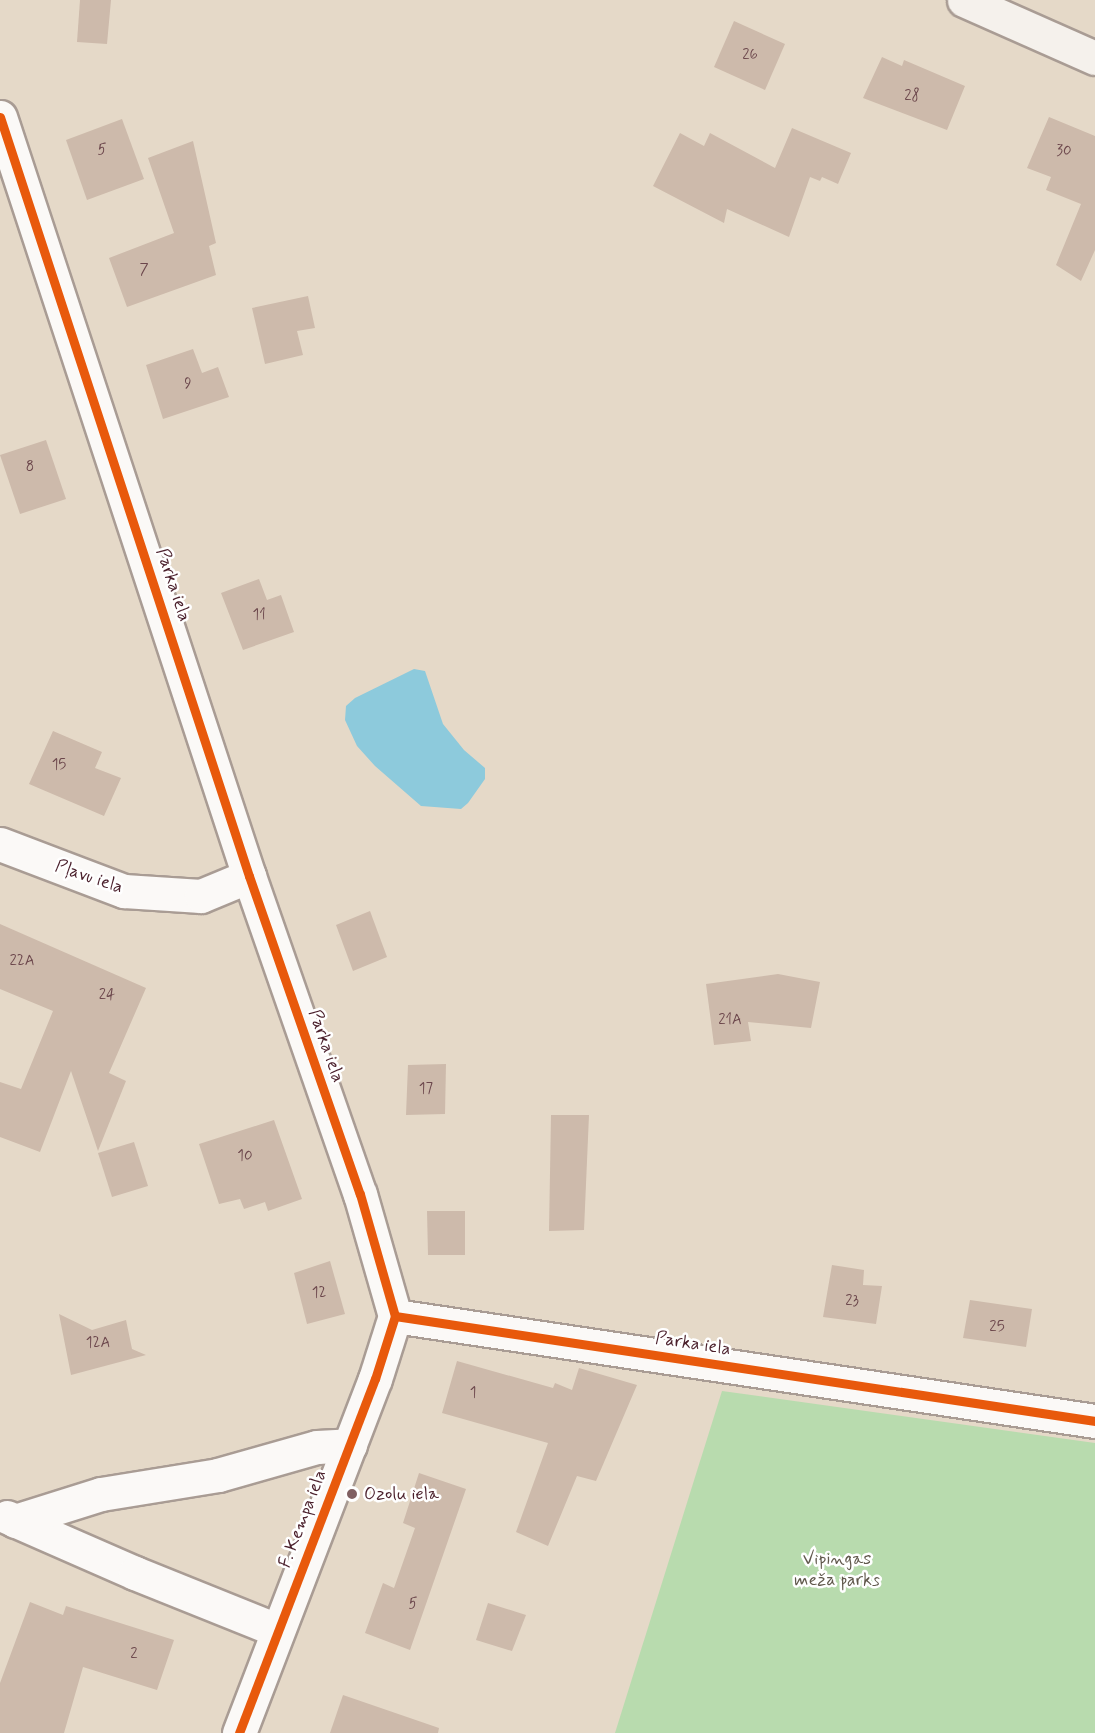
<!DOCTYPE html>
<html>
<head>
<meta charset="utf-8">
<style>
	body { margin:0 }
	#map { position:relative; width:1095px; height:1733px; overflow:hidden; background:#e5d9c8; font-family:Mynerve,sans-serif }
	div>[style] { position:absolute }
	.green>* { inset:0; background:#b8dbae }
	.water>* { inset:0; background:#8dcadc }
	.building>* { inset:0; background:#cdbaab }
	.roads { filter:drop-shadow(2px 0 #a99c94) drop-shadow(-2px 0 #a99c94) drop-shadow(0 2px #a99c94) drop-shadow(0 -2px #a99c94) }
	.street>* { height:33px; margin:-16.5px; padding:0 16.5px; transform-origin:16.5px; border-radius:16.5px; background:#fbf9f7 }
	.secondary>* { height:33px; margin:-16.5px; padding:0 16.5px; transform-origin:16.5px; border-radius:16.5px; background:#f5f1ec }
	.cycleway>* { height:9px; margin:-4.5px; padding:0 4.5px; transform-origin:4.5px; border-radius:4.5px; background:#e8590c }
	.dots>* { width:16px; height:16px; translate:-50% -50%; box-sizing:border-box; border:3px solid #fff; border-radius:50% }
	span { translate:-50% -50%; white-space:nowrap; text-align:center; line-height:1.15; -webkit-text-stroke:5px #fff; paint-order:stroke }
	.number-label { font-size:15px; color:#6b464b }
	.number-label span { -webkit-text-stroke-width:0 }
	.street-label { font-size:18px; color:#4a1f2b }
	.poi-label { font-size:18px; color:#4a1f2b }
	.left { translate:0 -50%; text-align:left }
	.park-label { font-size:18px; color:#60584c }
</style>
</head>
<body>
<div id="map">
	<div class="green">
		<i style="clip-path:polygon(722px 1391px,1095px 1443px,1095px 1733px,615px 1733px)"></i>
	</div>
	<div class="water">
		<i style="clip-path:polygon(414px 669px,425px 671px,443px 724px,464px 750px,485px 768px,485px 779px,468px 803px,461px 809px,421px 806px,375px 766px,357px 746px,345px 720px,346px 706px,355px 698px)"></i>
	</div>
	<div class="building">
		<i style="clip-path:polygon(80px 0,111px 0,107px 44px,77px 42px)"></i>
		<i style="clip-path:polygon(734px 21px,785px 44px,765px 90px,714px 67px)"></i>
		<i style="clip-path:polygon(882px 57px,902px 66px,904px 60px,965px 86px,947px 130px,863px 98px)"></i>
		<i style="clip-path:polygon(1049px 117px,1095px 136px,1095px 250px,1081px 281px,1056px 265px,1081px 204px,1046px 190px,1051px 177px,1027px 168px)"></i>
		<i style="clip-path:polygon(122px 119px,144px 179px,87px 200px,66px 140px)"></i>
		<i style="clip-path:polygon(792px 128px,851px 153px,838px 184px,822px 177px,820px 181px,810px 177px,789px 237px,727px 209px,724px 223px,653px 186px,680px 133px,704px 146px,710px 133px,775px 168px)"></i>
		<i style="clip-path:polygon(193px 141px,216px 243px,209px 246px,216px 275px,127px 307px,109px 258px,174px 233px,148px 158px)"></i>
		<i style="clip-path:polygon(308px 296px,315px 328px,297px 331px,303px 355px,265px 364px,252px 308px)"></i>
		<i style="clip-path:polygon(193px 349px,202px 373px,218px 367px,229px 397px,163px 419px,146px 365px)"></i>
		<i style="clip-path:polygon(46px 440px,66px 499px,20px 514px,0 455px)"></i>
		<i style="clip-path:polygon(259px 579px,267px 600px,281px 595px,294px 632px,243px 650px,221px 593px)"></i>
		<i style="clip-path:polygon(53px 731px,102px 752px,95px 768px,121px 778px,104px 816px,29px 784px)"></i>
		<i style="clip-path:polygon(370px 911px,387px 957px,353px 971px,336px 925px)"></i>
		<i style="clip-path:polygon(0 924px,146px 988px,109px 1073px,126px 1081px,98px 1151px,71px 1071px,40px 1152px,0 1137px,0 1082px,21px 1089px,53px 1011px,0 989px)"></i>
		<i style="clip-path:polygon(778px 974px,820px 982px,811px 1028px,748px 1022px,751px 1041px,714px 1045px,706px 984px)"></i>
		<i style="clip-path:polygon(446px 1064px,445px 1114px,406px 1115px,408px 1065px)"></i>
		<i style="clip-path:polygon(551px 1115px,589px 1115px,584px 1230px,549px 1231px)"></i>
		<i style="clip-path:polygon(274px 1120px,302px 1199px,268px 1211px,265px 1202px,244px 1209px,240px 1199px,219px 1204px,199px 1144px)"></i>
		<i style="clip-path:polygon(134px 1142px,148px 1186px,112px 1197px,98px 1153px)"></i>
		<i style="clip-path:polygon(427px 1211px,465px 1211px,465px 1255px,428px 1255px)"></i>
		<i style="clip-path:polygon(330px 1261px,345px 1314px,307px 1324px,294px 1273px)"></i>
		<i style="clip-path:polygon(832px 1265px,864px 1270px,863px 1285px,882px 1286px,876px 1324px,823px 1317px)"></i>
		<i style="clip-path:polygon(970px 1300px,1032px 1309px,1026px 1347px,963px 1338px)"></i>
		<i style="clip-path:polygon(59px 1314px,92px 1330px,126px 1320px,132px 1349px,146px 1355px,71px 1375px)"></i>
		<i style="clip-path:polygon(457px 1361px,553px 1388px,555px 1383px,572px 1390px,579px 1368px,637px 1385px,596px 1481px,577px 1476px,548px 1546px,516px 1532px,548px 1443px,442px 1413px)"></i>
		<i style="clip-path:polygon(419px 1473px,466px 1489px,410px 1650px,365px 1633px,383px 1583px,394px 1588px,415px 1528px,403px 1523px)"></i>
		<i style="clip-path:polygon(30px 1602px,63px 1615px,66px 1606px,174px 1640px,157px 1690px,83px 1667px,64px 1733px,0 1733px,0 1683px)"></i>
		<i style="clip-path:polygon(488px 1603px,526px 1615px,512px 1651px,476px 1640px)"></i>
		<i style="clip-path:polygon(343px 1695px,439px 1728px,438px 1733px,330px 1733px)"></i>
	</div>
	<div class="roads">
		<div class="street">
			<i style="left:0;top:117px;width:799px;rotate:71.84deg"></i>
			<i style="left:249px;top:876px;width:337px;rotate:70.8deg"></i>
			<i style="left:360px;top:1194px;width:127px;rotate:74deg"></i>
			<i style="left:0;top:844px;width:133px;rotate:20.8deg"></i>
			<i style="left:124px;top:891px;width:77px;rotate:3.7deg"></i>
			<i style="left:201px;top:896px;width:52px;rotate:-22.6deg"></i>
			<i style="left:395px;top:1316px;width:708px;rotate:8.53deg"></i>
			<i style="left:7px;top:1517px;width:140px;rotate:23.6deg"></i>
			<i style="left:135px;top:1573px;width:153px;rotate:21.9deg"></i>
			<i style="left:15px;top:1521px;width:90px;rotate:-17.4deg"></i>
			<i style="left:101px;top:1494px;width:119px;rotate:-9.2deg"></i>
			<i style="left:218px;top:1475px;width:103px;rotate:-15.8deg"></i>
			<i style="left:317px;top:1447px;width:33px;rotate:-3deg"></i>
			<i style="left:239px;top:1733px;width:379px;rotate:-69deg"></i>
			<i style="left:375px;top:1379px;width:66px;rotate:-72.4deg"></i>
		</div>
		<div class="secondary">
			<i style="left:964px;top:0;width:143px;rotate:23.9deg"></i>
		</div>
	</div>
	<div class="cycleway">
		<i style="left:0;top:117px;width:799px;rotate:71.84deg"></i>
		<i style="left:249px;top:876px;width:337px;rotate:70.8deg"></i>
		<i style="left:360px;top:1194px;width:127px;rotate:74deg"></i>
		<i style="left:395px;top:1316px;width:708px;rotate:8.53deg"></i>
		<i style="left:239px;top:1733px;width:379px;rotate:-69deg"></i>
		<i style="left:375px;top:1379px;width:66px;rotate:-72.4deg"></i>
	</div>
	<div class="dots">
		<i style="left:352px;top:1494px;background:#806062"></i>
	</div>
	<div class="number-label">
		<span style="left:750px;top:56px">26</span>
		<span style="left:912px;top:97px">28</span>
		<span style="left:102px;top:151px">5</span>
		<span style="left:1064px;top:152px">30</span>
		<span style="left:144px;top:271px">7</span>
		<span style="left:188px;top:385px">9</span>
		<span style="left:30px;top:468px">8</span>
		<span style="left:259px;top:616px">11</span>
		<span style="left:59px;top:766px">15</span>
		<span style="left:22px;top:962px">22A</span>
		<span style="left:107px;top:996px">24</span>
		<span style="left:730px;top:1021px">21A</span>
		<span style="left:426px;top:1090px">17</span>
		<span style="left:245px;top:1157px">10</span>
		<span style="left:319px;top:1294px">12</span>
		<span style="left:852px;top:1302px">23</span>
		<span style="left:997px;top:1328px">25</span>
		<span style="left:98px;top:1344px">12A</span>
		<span style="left:473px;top:1394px">1</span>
		<span style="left:413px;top:1605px">5</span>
		<span style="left:134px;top:1655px">2</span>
	</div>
	<div class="street-label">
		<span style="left:173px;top:585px;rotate:72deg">Parka iela</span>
		<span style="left:89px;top:877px;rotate:19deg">Pļavu iela</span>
		<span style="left:326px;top:1046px;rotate:71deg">Parka iela</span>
		<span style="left:693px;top:1344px;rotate:9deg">Parka iela</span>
		<span style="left:303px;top:1519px;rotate:-69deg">F. Kempa iela</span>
	</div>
	<div class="poi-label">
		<span class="left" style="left:364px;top:1494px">Ozolu iela</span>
	</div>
	<div class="park-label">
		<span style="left:837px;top:1570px">Vipingas<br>meža parks</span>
	</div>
</div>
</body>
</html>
